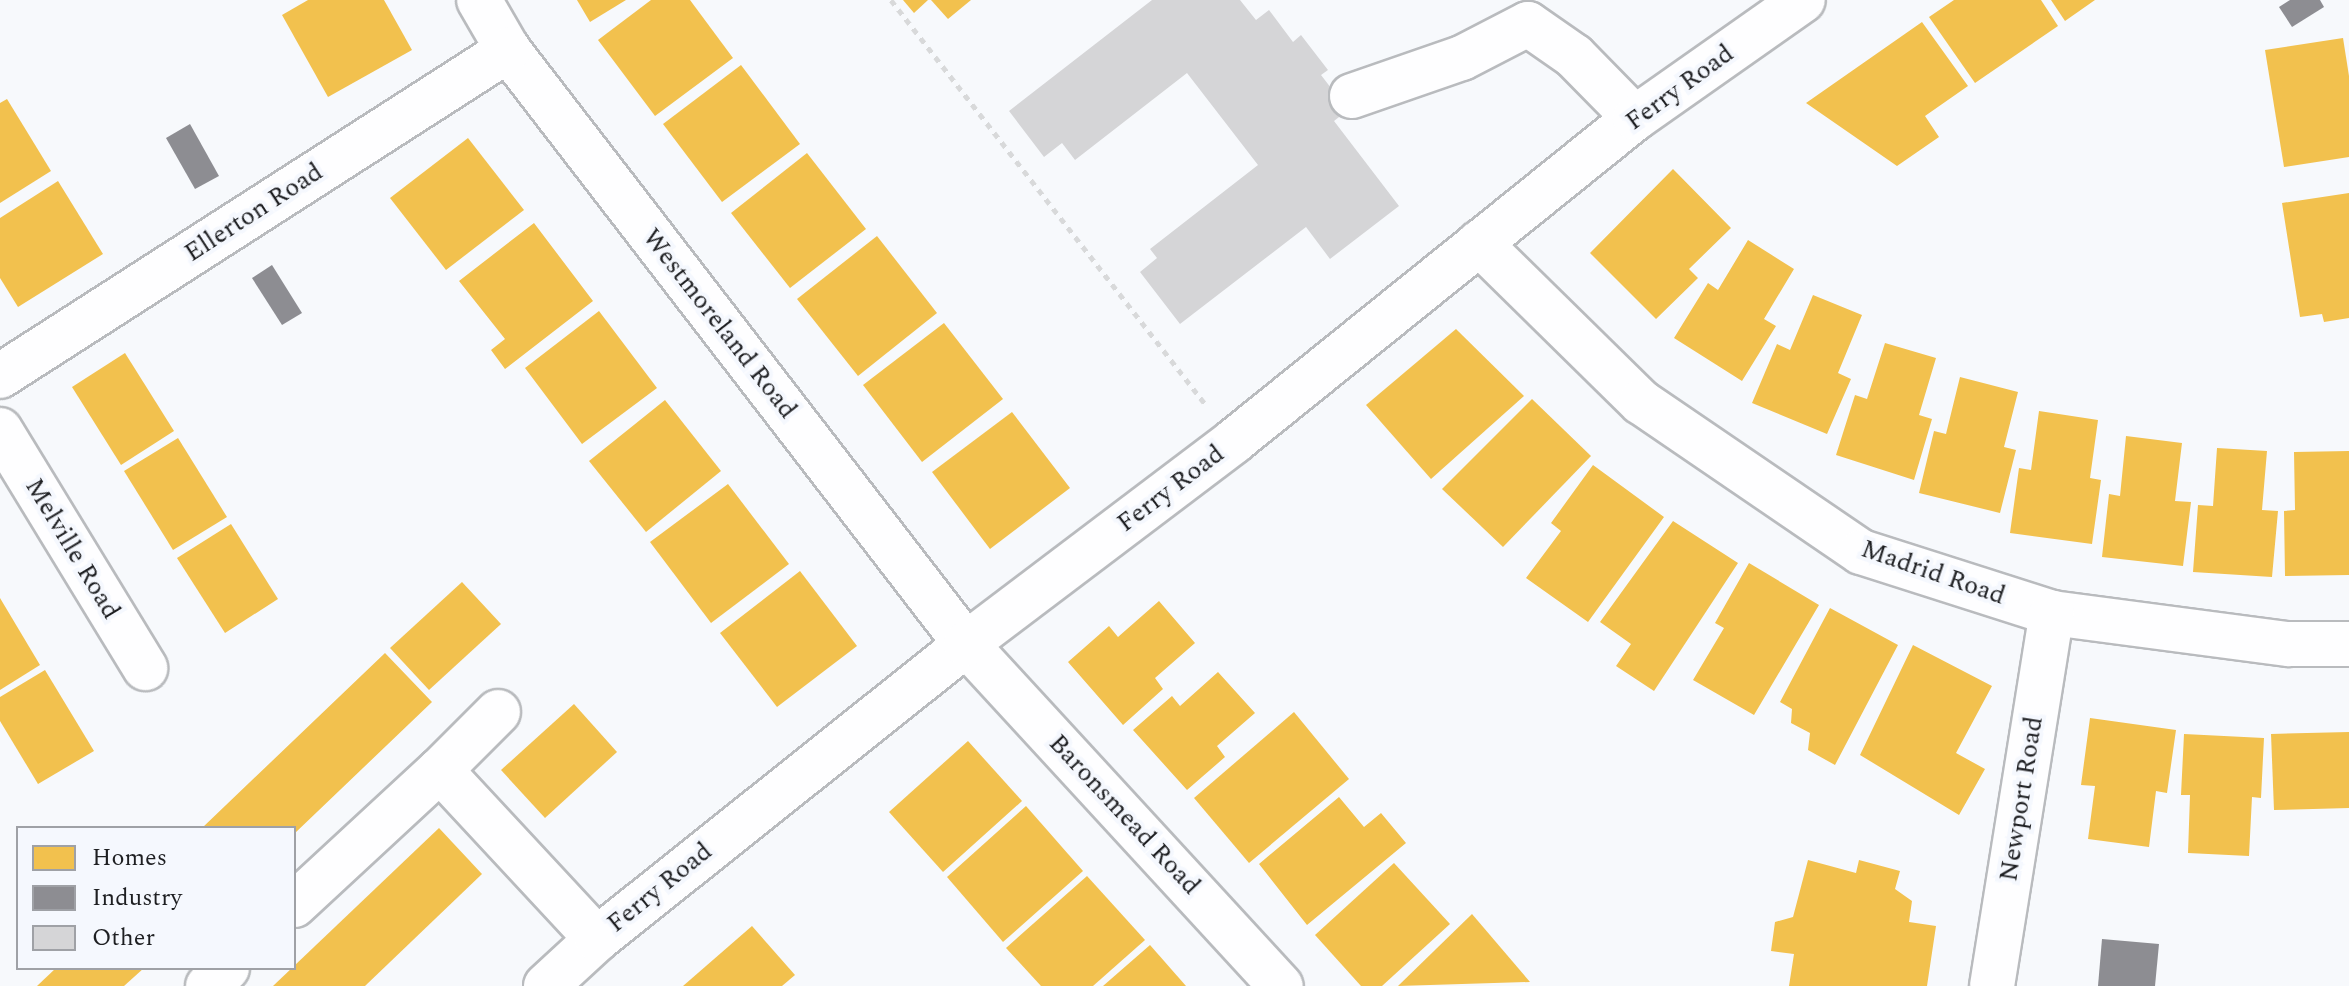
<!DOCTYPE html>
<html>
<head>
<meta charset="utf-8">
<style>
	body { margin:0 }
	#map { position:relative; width:2349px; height:986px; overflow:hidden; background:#f7f9fc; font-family:Spectral,serif }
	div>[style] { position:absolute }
	.homes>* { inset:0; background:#f2c14e }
	.industry>* { inset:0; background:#8d8d92 }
	.building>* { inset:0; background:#d5d5d7 }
	.path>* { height:5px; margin-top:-2.5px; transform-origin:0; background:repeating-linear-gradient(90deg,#d8d9da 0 6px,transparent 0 12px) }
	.roads { filter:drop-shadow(2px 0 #b9bbbe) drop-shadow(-2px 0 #b9bbbe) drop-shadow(0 2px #b9bbbe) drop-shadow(0 -2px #b9bbbe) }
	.minor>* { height:44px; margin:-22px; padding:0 22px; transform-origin:22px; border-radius:22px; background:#fefeff }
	span { translate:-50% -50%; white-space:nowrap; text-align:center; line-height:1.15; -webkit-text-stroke:8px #f5f8fe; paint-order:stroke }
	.street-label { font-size:26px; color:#1e1f22 }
	.legend { position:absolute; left:16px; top:826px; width:280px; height:144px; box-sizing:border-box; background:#f5f8fe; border:2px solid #9fa1a6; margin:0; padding:10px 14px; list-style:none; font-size:24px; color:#1e1f22 }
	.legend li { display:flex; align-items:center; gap:16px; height:40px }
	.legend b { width:40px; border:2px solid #9fa1a6 }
</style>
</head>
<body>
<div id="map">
	<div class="homes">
		<i style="clip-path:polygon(308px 0,384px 0,412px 50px,328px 97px,282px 15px)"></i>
		<i style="clip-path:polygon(577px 0,626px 0,590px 22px)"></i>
		<i style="clip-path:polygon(651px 0,690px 0,733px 58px,655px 116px,598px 40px)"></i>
		<i style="clip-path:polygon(903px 0,928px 0,914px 13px)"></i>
		<i style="clip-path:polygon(931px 0,971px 0,948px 19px)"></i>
		<i style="clip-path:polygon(1954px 0,2041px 0,2058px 26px,1975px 83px,1929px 17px)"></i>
		<i style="clip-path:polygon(2051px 0,2095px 0,2065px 21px)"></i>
		<i style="clip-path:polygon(1922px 22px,1968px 86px,1925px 116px,1939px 137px,1897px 166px,1806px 103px)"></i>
		<i style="clip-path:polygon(2343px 38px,2349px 76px,2349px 157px,2284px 167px,2265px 50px)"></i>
		<i style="clip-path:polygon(741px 65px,800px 144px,722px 202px,663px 124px)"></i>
		<i style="clip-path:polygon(7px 99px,51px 171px,0 203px,0 103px)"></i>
		<i style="clip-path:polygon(468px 138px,524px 210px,446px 270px,390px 198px)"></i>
		<i style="clip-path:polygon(807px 153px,866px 229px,790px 288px,731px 213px)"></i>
		<i style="clip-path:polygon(1673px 169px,1731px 228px,1689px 269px,1698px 278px,1656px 319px,1590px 253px)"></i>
		<i style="clip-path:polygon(58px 181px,103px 254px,18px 307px,0 278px,0 218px)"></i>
		<i style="clip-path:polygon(2349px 193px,2349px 318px,2324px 322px,2322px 314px,2300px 317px,2282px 203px)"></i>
		<i style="clip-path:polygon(534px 223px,593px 301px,505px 369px,491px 350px,505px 339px,459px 281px)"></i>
		<i style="clip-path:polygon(877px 236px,937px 313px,858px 376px,797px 299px)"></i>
		<i style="clip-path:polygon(1748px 240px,1794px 269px,1764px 319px,1776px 326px,1742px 381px,1674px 338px,1708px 283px,1718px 290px)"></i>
		<i style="clip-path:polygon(1813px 295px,1862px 315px,1838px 373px,1851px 379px,1827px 434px,1752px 403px,1777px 344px,1790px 350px)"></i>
		<i style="clip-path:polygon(599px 311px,657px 388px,582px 444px,525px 368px)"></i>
		<i style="clip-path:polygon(944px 323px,1003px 399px,922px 462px,863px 385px)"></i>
		<i style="clip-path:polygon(1456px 329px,1524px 396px,1431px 479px,1366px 405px)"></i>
		<i style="clip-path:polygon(1885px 343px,1936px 358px,1919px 415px,1932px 419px,1914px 480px,1836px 455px,1855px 395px,1867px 399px)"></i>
		<i style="clip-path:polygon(125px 353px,174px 431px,121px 465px,72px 387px)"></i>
		<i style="clip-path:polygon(1960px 377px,2018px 392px,2004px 447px,2016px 450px,2000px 513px,1919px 493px,1934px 431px,1946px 434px)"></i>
		<i style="clip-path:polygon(1532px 399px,1591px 456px,1503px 547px,1442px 489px)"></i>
		<i style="clip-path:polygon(665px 400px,721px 471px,646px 532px,589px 461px)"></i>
		<i style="clip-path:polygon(2039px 411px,2098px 420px,2090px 478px,2101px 480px,2092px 544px,2010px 533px,2019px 468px,2031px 470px)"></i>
		<i style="clip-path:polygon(1012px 412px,1070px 488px,990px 549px,932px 472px)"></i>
		<i style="clip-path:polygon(2126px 436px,2182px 443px,2175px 501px,2191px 502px,2183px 566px,2102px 557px,2109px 494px,2120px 496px)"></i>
		<i style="clip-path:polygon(178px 438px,227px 517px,173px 550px,124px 471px)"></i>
		<i style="clip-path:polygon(2217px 448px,2267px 451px,2262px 510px,2278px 511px,2272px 577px,2193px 572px,2198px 505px,2213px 506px)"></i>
		<i style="clip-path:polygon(2349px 451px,2349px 575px,2285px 576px,2284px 511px,2295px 510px,2294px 452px)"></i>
		<i style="clip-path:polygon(1593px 465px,1664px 517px,1588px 622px,1526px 578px,1561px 531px,1551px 523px)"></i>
		<i style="clip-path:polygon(728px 484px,789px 564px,711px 623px,650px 542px)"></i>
		<i style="clip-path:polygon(1673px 521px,1738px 563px,1654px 691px,1616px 666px,1631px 644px,1600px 622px)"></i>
		<i style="clip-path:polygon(231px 524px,278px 599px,225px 633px,177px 558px)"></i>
		<i style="clip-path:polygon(1749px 563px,1819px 605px,1754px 715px,1693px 680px,1724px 628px,1715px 623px)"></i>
		<i style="clip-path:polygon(800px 571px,857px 646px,777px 707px,720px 633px)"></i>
		<i style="clip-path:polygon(462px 582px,501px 624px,429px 690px,390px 648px)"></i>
		<i style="clip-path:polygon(0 598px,40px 665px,0 690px)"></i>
		<i style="clip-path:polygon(1159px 601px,1195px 643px,1155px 678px,1163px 689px,1123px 725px,1068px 662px,1109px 626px,1118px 637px)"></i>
		<i style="clip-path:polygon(1830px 608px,1898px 645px,1835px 765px,1808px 750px,1810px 733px,1791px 723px,1792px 709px,1780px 702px)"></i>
		<i style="clip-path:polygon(1913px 645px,1992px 686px,1956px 753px,1985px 769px,1959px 815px,1860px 755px)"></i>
		<i style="clip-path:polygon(385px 653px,432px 702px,294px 834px,294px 828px,202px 828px)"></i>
		<i style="clip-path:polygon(45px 670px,94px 751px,38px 784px,0 721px,0 697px)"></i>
		<i style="clip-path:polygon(1218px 672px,1255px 713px,1217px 746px,1225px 757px,1187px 790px,1133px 730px,1172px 696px,1180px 706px)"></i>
		<i style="clip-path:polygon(574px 704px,617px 752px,545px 818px,501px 770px)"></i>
		<i style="clip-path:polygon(1294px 712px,1349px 779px,1249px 863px,1194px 798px)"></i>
		<i style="clip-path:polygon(2090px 718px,2176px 730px,2167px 793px,2156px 791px,2149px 847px,2088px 839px,2095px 786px,2081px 785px)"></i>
		<i style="clip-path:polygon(2349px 732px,2349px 808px,2274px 810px,2271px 734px)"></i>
		<i style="clip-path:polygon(2184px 734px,2264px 738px,2261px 798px,2252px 797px,2249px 856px,2188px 853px,2190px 795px,2181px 795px)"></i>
		<i style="clip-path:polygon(968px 741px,1022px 801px,943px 872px,889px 812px)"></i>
		<i style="clip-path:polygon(1339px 797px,1364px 827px,1381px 813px,1406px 843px,1307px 925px,1259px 864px)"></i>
		<i style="clip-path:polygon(1026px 806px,1083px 871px,1003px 942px,947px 877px)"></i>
		<i style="clip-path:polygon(439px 828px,482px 874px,365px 986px,273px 986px)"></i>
		<i style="clip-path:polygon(1808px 860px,1856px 873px,1859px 860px,1900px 871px,1895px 889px,1912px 901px,1909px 922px,1936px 926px,1927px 986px,1789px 986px,1794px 954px,1771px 951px,1775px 922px,1793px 917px)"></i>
		<i style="clip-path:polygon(1394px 863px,1450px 924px,1382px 986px,1361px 986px,1315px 935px)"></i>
		<i style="clip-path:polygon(1087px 876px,1145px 940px,1093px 986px,1041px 986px,1006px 948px)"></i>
		<i style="clip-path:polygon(1472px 914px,1530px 982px,1398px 986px)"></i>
		<i style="clip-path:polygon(752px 926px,795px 975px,782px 986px,683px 986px)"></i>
		<i style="clip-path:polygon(1150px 945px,1186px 986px,1103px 986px)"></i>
		<i style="clip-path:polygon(56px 968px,144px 968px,124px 986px,37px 986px)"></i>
	</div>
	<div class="industry">
		<i style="clip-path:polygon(2290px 0,2320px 0,2324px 7px,2292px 27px,2279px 7px)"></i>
		<i style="clip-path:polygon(190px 124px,219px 176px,195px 189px,166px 138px)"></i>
		<i style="clip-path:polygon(272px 265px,302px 313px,282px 325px,252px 278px)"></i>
		<i style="clip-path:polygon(2102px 939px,2159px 944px,2155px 986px,2098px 986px)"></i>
	</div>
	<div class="building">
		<i style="clip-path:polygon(1152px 0,1240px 0,1256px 20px,1269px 10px,1293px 42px,1301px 35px,1328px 70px,1321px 75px,1348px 110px,1334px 121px,1399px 206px,1330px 259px,1306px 227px,1180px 324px,1140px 272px,1157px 258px,1150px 249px,1258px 165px,1187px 73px,1075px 160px,1062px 143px,1044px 157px,1009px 111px)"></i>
	</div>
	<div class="path">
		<i style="left:891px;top:0;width:513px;rotate:52.13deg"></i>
	</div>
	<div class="roads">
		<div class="minor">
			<i style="left:479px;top:0;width:58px;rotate:59.9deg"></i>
			<i style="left:508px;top:50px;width:750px;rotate:52.37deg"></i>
			<i style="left:966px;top:644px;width:465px;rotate:47.4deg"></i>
			<i style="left:1352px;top:96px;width:116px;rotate:-19.1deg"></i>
			<i style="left:1462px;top:58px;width:74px;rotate:-27.3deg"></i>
			<i style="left:1528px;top:24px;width:56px;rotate:34.8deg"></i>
			<i style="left:1574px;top:56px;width:87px;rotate:45.5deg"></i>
			<i style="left:1479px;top:243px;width:227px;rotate:44.5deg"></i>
			<i style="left:1641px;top:402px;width:266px;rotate:34.3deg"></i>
			<i style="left:1861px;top:552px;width:201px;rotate:17.7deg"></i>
			<i style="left:2052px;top:613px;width:239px;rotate:7.5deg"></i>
			<i style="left:2289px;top:644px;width:60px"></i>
			<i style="left:0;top:376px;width:604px;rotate:-32.69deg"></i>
			<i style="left:0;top:430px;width:279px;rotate:58.6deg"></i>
			<i style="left:440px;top:770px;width:82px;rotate:-45deg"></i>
			<i style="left:294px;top:905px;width:199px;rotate:-42.8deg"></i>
			<i style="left:440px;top:770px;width:231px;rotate:47.1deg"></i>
			<i style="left:208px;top:986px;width:26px;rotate:-43deg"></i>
			<i style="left:546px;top:986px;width:69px;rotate:-42.7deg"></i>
			<i style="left:597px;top:939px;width:472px;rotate:-38.6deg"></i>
			<i style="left:966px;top:644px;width:336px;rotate:-37.1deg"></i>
			<i style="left:1234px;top:441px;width:515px;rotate:-38.85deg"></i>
			<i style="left:1635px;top:118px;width:205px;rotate:-35.1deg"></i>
			<i style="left:1992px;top:986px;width:378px;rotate:-80.9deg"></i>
		</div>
	</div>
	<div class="street-label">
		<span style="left:1680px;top:88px;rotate:-36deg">Ferry Road</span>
		<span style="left:254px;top:213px;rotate:-33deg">Ellerton Road</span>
		<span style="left:719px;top:324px;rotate:52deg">Westmoreland Road</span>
		<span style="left:1171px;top:489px;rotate:-37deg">Ferry Road</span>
		<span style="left:72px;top:549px;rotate:59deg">Melville Road</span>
		<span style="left:1933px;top:573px;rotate:19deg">Madrid Road</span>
		<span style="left:2022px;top:799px;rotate:-81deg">Newport Road</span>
		<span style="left:1124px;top:815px;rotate:47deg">Baronsmead Road</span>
		<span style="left:660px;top:888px;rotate:-39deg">Ferry Road</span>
	</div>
	<ul class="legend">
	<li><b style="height:22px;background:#f2c14e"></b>Homes</li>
	<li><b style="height:22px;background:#8d8d92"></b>Industry</li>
	<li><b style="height:22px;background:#d5d5d7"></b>Other</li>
	</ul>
</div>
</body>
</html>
